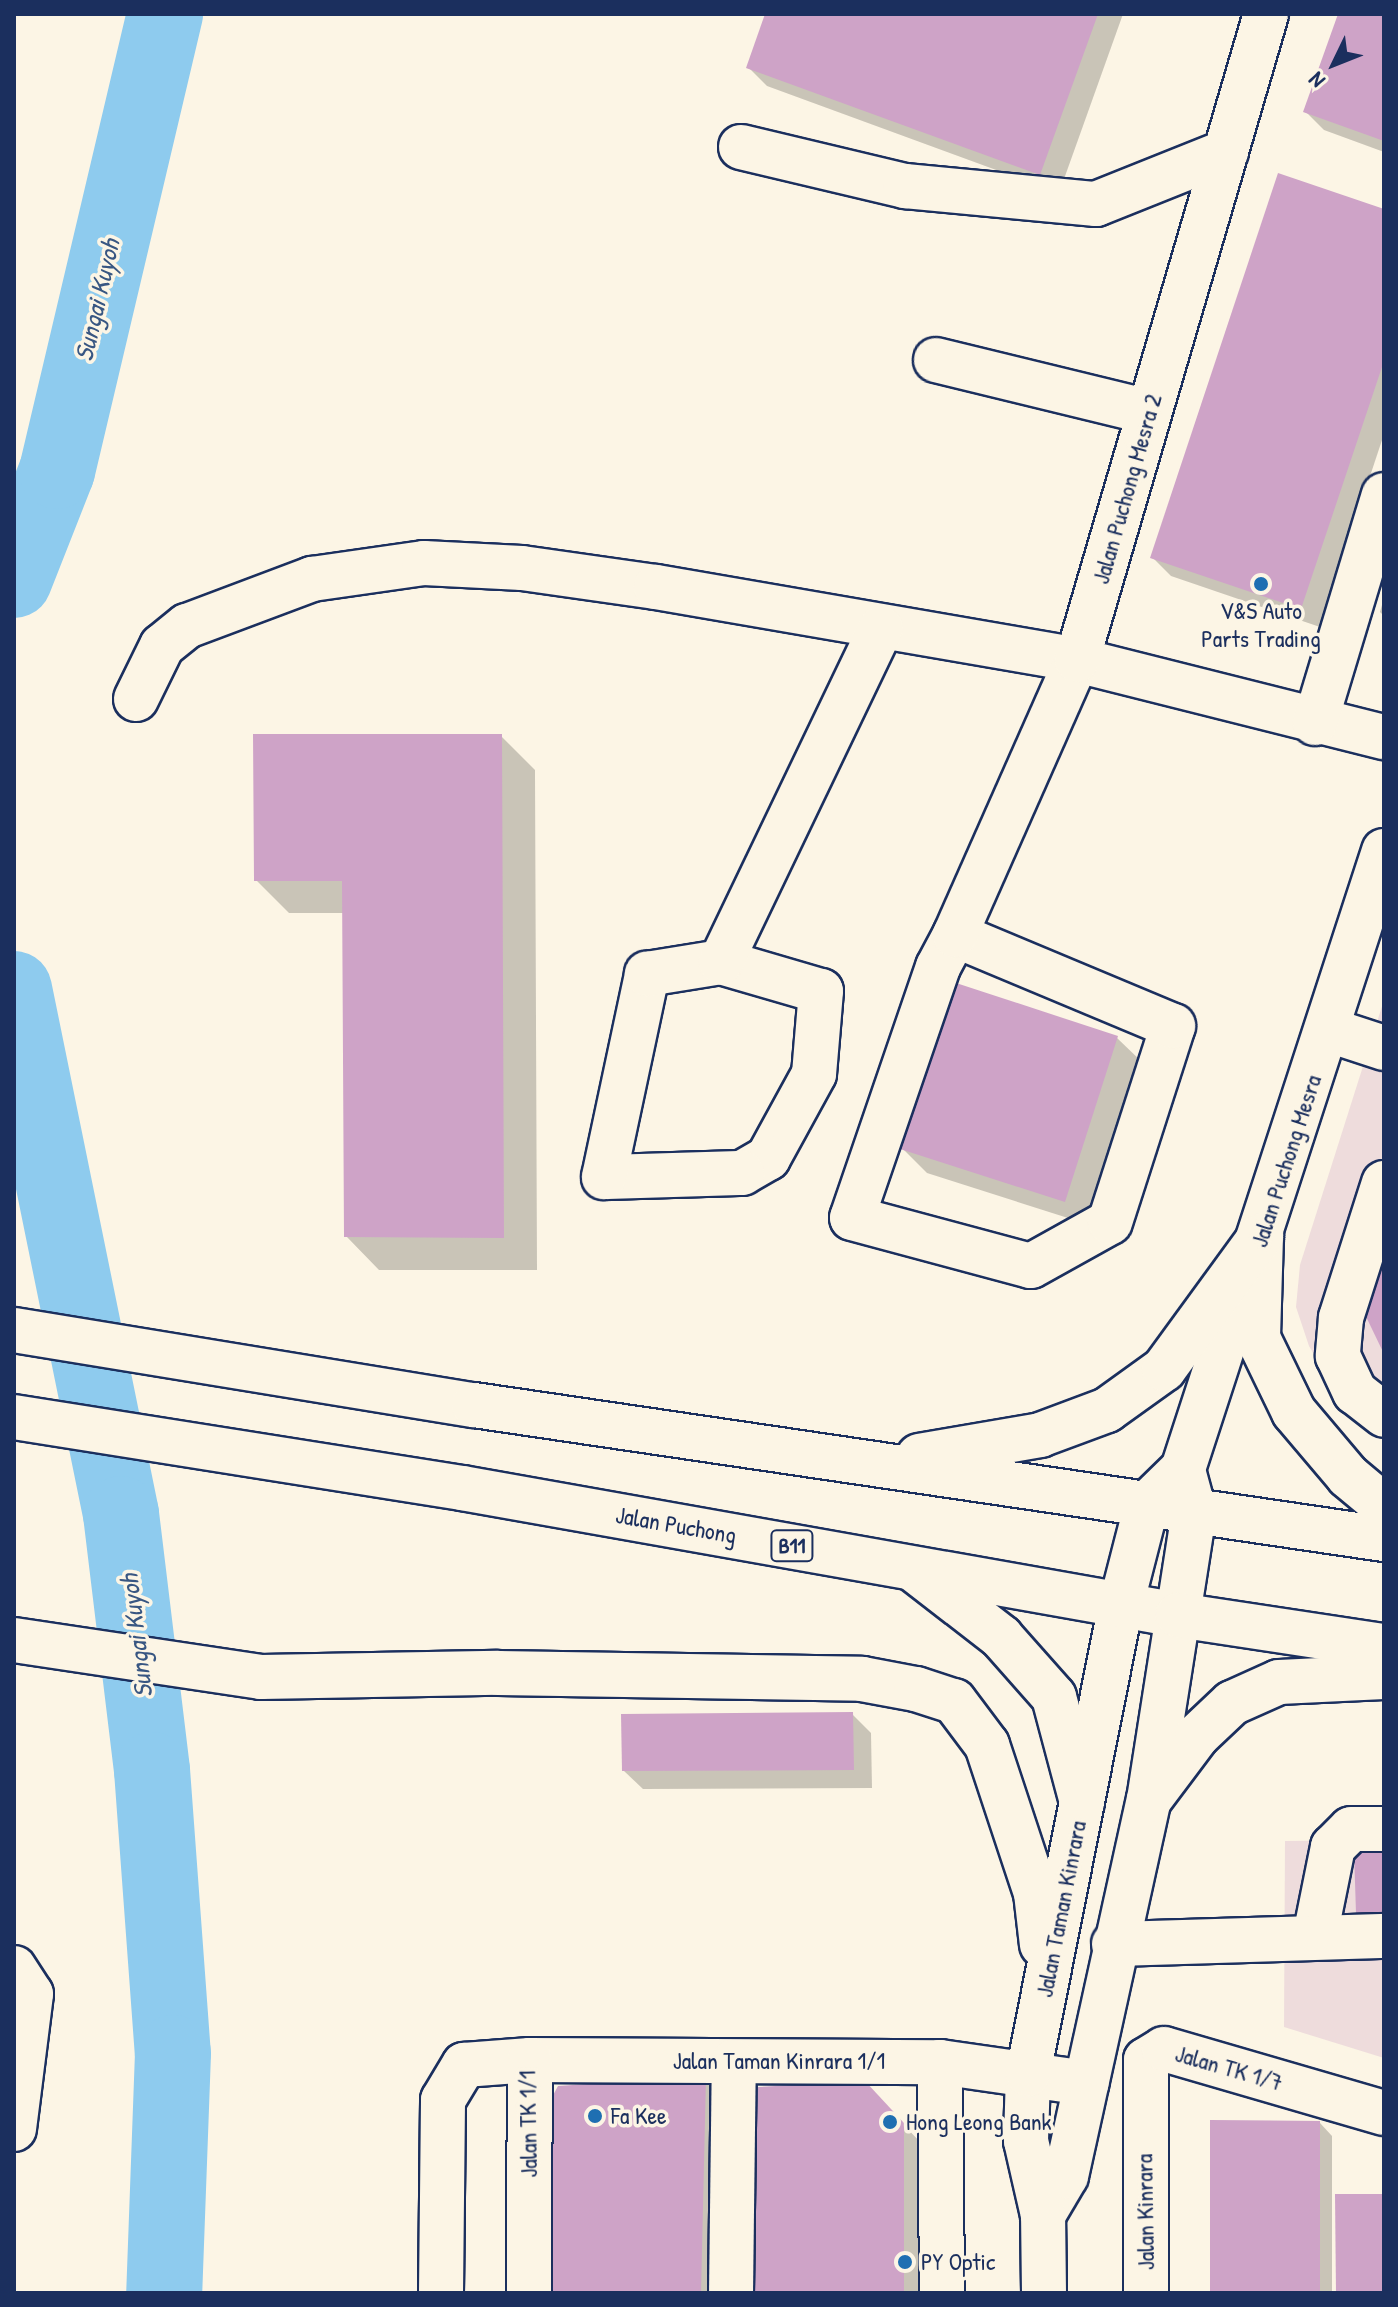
<!DOCTYPE html>
<html>
<head>
<meta charset="utf-8">
<style>
	body { margin:0 }
	#map { position:relative; width:1398px; height:2307px; overflow:hidden; background:#fcf5e5; font-family:"Patrick Hand",sans-serif }
	div>[style] { position:absolute }
	.built>* { inset:0; background:#eedcdc }
	.shadow>* { inset:0; background:#0003 }
	.river>* { height:76px; margin:-38px; padding:0 38px; transform-origin:38px; border-radius:38px; background:#8ecbee }
	.building>* { inset:0; background:#cea3c7 }
	.roads { filter:drop-shadow(2px 0 #1b2f5e) drop-shadow(-2px 0 #1b2f5e) drop-shadow(0 2px #1b2f5e) drop-shadow(0 -2px #1b2f5e) }
	.minor>* { height:44px; margin:-22px; padding:0 22px; transform-origin:22px; border-radius:22px; background:#fcf5e5 }
	.major>* { height:44px; margin:-22px; padding:0 22px; transform-origin:22px; border-radius:22px; background:#fcf5e5 }
	.dots>* { width:22px; height:22px; translate:-50% -50%; box-sizing:border-box; border:4px solid #fcf5e5; border-radius:50% }
	span { translate:-50% -50%; white-space:nowrap; text-align:center; line-height:1.15; -webkit-text-stroke:7px #fcf5e5; paint-order:stroke }
	.shield-label span { padding:2px 6px; background:#fcf5e5; border:2px solid; border-radius:6px; -webkit-text-stroke-width:0 }
	.shield-label { font-size:22px; color:#1b2f5e; font-weight:700 }
	.street-label { font-size:24px; color:#1b2f5e }
	.poi-label { font-size:24px; color:#1b2f5e }
	.left { translate:0 -50%; text-align:left }
	.water-label { font-size:26px; color:#385682; font-style:italic }
	.frame { position:absolute; inset:0; border:16px solid #1b2f5e; pointer-events:none }
	.north { position:absolute; left:1294px; top:24px; width:80px; height:80px; -webkit-text-stroke:6px #fcf5e5; paint-order:stroke; rotate:227deg; font-size:22px; font-weight:700; line-height:32px; text-align:center; color:#1b2f5e }
	.north::after { content:''; display:block; margin:auto; width:28px; height:36px; background:#1b2f5e; clip-path:polygon(50% 0,100% 100%,50% 72%,0 100%) }
</style>
</head>
<body>
<div id="map">
	<div class="built">
		<i style="clip-path:polygon(1384px 1000px,1384px 1433px,1339px 1397px,1309px 1346px,1296px 1307px,1300px 1265px)"></i>
		<i style="clip-path:polygon(1384px 1840px,1384px 2058px,1284px 2027px,1285px 1841px)"></i>
	</div>
	<div class="shadow">
		<i style="clip-path:polygon(767px 14px,1123px 14px,1059px 193px,767px 86px,748px 67px)"></i>
		<i style="clip-path:polygon(1340px 14px,1384px 14px,1384px 152px,1324px 130px,1306px 112px)"></i>
		<i style="clip-path:polygon(1384px 211px,1384px 434px,1320px 627px,1171px 576px,1152px 557px)"></i>
		<i style="clip-path:polygon(1384px 598px,1384px 616px,1380px 612px)"></i>
		<i style="clip-path:polygon(501px 736px,535px 770px,537px 1270px,379px 1270px,346px 1236px,344px 913px,289px 913px,256px 880px)"></i>
		<i style="clip-path:polygon(1117px 1038px,1142px 1062px,1090px 1225px,927px 1173px,903px 1149px)"></i>
		<i style="clip-path:polygon(852px 1714px,871px 1733px,872px 1788px,643px 1789px,624px 1771px)"></i>
		<i style="clip-path:polygon(1384px 1853px,1384px 1918px,1364px 1918px,1358px 1912px)"></i>
		<i style="clip-path:polygon(705px 2078px,724px 2097px,720px 2293px,545px 2293px)"></i>
		<i style="clip-path:polygon(883px 2103px,922px 2144px,922px 2293px,740px 2293px)"></i>
		<i style="clip-path:polygon(1320px 2123px,1332px 2136px,1332px 2293px,1212px 2293px)"></i>
	</div>
	<div class="river">
		<i style="left:14px;top:580px;width:117px;rotate:-68.5deg"></i>
		<i style="left:57px;top:471px;width:470px;rotate:-76.7deg"></i>
		<i style="left:14px;top:989px;width:536px;rotate:78.48deg"></i>
		<i style="left:121px;top:1514px;width:258px;rotate:83.1deg"></i>
		<i style="left:152px;top:1770px;width:284px;rotate:85.8deg"></i>
		<i style="left:173px;top:2053px;width:240px;rotate:92.1deg"></i>
	</div>
	<div class="building">
		<i style="clip-path:polygon(765px 14px,1098px 14px,1040px 175px,746px 68px)"></i>
		<i style="clip-path:polygon(1338px 14px,1384px 14px,1384px 141px,1303px 112px)"></i>
		<i style="clip-path:polygon(1278px 173px,1384px 209px,1384px 361px,1301px 609px,1150px 558px)"></i>
		<i style="clip-path:polygon(253px 734px,502px 734px,504px 1238px,344px 1237px,342px 881px,254px 881px)"></i>
		<i style="clip-path:polygon(953px 982px,1118px 1036px,1065px 1202px,900px 1149px)"></i>
		<i style="clip-path:polygon(1384px 1229px,1384px 1354px,1359px 1302px)"></i>
		<i style="clip-path:polygon(853px 1712px,854px 1770px,622px 1771px,621px 1714px)"></i>
		<i style="clip-path:polygon(1354px 1851px,1384px 1851px,1384px 1913px,1356px 1913px)"></i>
		<i style="clip-path:polygon(706px 2076px,701px 2293px,543px 2293px,544px 2112px,558px 2086px)"></i>
		<i style="clip-path:polygon(865px 2081px,904px 2123px,904px 2293px,738px 2293px,742px 2088px)"></i>
		<i style="clip-path:polygon(1210px 2120px,1320px 2121px,1320px 2293px,1210px 2293px)"></i>
		<i style="clip-path:polygon(1335px 2194px,1384px 2194px,1384px 2293px,1336px 2293px)"></i>
	</div>
	<div class="roads">
		<div class="minor">
			<i style="left:741px;top:147px;width:169px;rotate:13.4deg"></i>
			<i style="left:905px;top:186px;width:192px;rotate:5.4deg"></i>
			<i style="left:1096px;top:204px;width:140px;rotate:-21.8deg"></i>
			<i style="left:936px;top:360px;width:219px;rotate:13.7deg"></i>
			<i style="left:136px;top:699px;width:59px;rotate:-63.9deg"></i>
			<i style="left:162px;top:646px;width:32px;rotate:-39deg"></i>
			<i style="left:187px;top:626px;width:134px;rotate:-20.6deg"></i>
			<i style="left:312px;top:579px;width:113px;rotate:-8.1deg"></i>
			<i style="left:424px;top:563px;width:98px;rotate:2.9deg"></i>
			<i style="left:522px;top:568px;width:135px;rotate:8.1deg"></i>
			<i style="left:656px;top:587px;width:427px;rotate:9.8deg"></i>
			<i style="left:1077px;top:660px;width:317px;rotate:14.1deg"></i>
			<i style="left:1315px;top:723px;width:238px;rotate:-73.2deg"></i>
			<i style="left:955px;top:935px;width:36px;rotate:118deg"></i>
			<i style="left:938px;top:967px;width:265px;rotate:108.9deg"></i>
			<i style="left:852px;top:1218px;width:185px;rotate:15deg"></i>
			<i style="left:1031px;top:1266px;width:90px;rotate:-29.1deg"></i>
			<i style="left:1110px;top:1222px;width:206px;rotate:-72.2deg"></i>
			<i style="left:1173px;top:1026px;width:236px;rotate:-157.3deg"></i>
			<i style="left:955px;top:935px;width:301px;rotate:-66.1deg"></i>
			<i style="left:1077px;top:660px;width:673px;rotate:-73.69deg"></i>
			<i style="left:721px;top:962px;width:104px;rotate:16.2deg"></i>
			<i style="left:821px;top:991px;width:83px;rotate:94.8deg"></i>
			<i style="left:814px;top:1074px;width:96px;rotate:118.7deg"></i>
			<i style="left:768px;top:1158px;width:30px;rotate:150deg"></i>
			<i style="left:742px;top:1173px;width:138px;rotate:178.3deg"></i>
			<i style="left:604px;top:1177px;width:208px;rotate:-78deg"></i>
			<i style="left:647px;top:974px;width:75px;rotate:-9.2deg"></i>
			<i style="left:721px;top:962px;width:370px;rotate:-64.4deg"></i>
			<i style="left:1329px;top:1030px;width:58px;rotate:18.1deg"></i>
			<i style="left:1384px;top:1183px;width:142px;rotate:107.7deg"></i>
			<i style="left:1341px;top:1318px;width:38px;rotate:95deg"></i>
			<i style="left:1338px;top:1356px;width:40px;rotate:65deg"></i>
			<i style="left:1355px;top:1392px;width:37px;rotate:38deg"></i>
			<i style="left:14px;top:1640px;width:250px;rotate:8.5deg"></i>
			<i style="left:261px;top:1677px;width:237px;rotate:-1deg"></i>
			<i style="left:498px;top:1673px;width:364px;rotate:0.9deg"></i>
			<i style="left:862px;top:1679px;width:55px;rotate:10.5deg"></i>
			<i style="left:916px;top:1689px;width:40px;rotate:18deg"></i>
			<i style="left:954px;top:1701px;width:55px;rotate:53.1deg"></i>
			<i style="left:987px;top:1745px;width:156px;rotate:71.7deg"></i>
			<i style="left:1036px;top:1893px;width:52px;rotate:83.4deg"></i>
			<i style="left:1315px;top:1936px;width:91px;rotate:-78.6deg"></i>
			<i style="left:1333px;top:1847px;width:25px;rotate:-45deg"></i>
			<i style="left:1351px;top:1829px;width:33px"></i>
			<i style="left:1114px;top:1944px;width:270px;rotate:-1.7deg"></i>
			<i style="left:14px;top:1968px;width:31px;rotate:57deg"></i>
			<i style="left:31px;top:1994px;width:136px;rotate:97.2deg"></i>
			<i style="left:940px;top:2062px;width:231px;rotate:89.5deg"></i>
			<i style="left:1043px;top:2215px;width:45px;rotate:-59.5deg"></i>
			<i style="left:1066px;top:2176px;width:385px;rotate:-77.6deg"></i>
			<i style="left:1149px;top:1800px;width:292px;rotate:-81.1deg"></i>
			<i style="left:1194px;top:1511px;width:39px;rotate:-105deg"></i>
			<i style="left:441px;top:2293px;width:193px;rotate:-89.4deg"></i>
			<i style="left:443px;top:2100px;width:41px;rotate:-59deg"></i>
			<i style="left:464px;top:2065px;width:66px;rotate:-4.3deg"></i>
			<i style="left:530px;top:2060px;width:410px;rotate:0.3deg"></i>
			<i style="left:940px;top:2062px;width:148px;rotate:8.2deg"></i>
			<i style="left:529px;top:2293px;width:233px;rotate:-89.8deg"></i>
			<i style="left:731px;top:2293px;width:231px;rotate:-89.3deg"></i>
			<i style="left:1044px;top:2293px;width:78px;rotate:-90.7deg"></i>
			<i style="left:1043px;top:2215px;width:76px;rotate:-102.9deg"></i>
			<i style="left:1026px;top:2141px;width:67px;rotate:-88.3deg"></i>
			<i style="left:1028px;top:2074px;width:478px;rotate:-78.8deg"></i>
			<i style="left:1121px;top:1605px;width:104px;rotate:-75.6deg"></i>
			<i style="left:1147px;top:1504px;width:50px;rotate:-44.2deg"></i>
			<i style="left:1183px;top:1469px;width:650px;rotate:-71.98deg"></i>
			<i style="left:1146px;top:2293px;width:233px;rotate:-90deg"></i>
			<i style="left:1146px;top:2060px;width:21px;rotate:-31deg"></i>
			<i style="left:1164px;top:2049px;width:229px;rotate:16.2deg"></i>
		</div>
		<div class="major">
			<i style="left:1261px;top:1236px;width:102px;rotate:91.7deg"></i>
			<i style="left:1258px;top:1338px;width:82px;rotate:64.1deg"></i>
			<i style="left:1294px;top:1412px;width:84px;rotate:49.8deg"></i>
			<i style="left:1348px;top:1476px;width:47px;rotate:39.8deg"></i>
			<i style="left:14px;top:1330px;width:466px;rotate:9.3deg"></i>
			<i style="left:474px;top:1405px;width:920px;rotate:8.38deg"></i>
			<i style="left:14px;top:1417px;width:454px;rotate:9deg"></i>
			<i style="left:462px;top:1488px;width:727px;rotate:10.06deg"></i>
			<i style="left:1178px;top:1615px;width:208px;rotate:8.6deg"></i>
			<i style="left:919px;top:1456px;width:123px;rotate:-9.8deg"></i>
			<i style="left:1040px;top:1435px;width:72px;rotate:-20.5deg"></i>
			<i style="left:1107px;top:1410px;width:70px;rotate:-35.7deg"></i>
			<i style="left:1164px;top:1369px;width:165px;rotate:-53.9deg"></i>
			<i style="left:916px;top:1571px;width:108px;rotate:37.8deg"></i>
			<i style="left:1001px;top:1637px;width:80px;rotate:48.5deg"></i>
			<i style="left:1054px;top:1697px;width:109px;rotate:75.1deg"></i>
			<i style="left:1149px;top:1800px;width:80px;rotate:-53.1deg"></i>
			<i style="left:1197px;top:1736px;width:48px;rotate:-43.3deg"></i>
			<i style="left:1232px;top:1703px;width:51px;rotate:-24.1deg"></i>
			<i style="left:1279px;top:1682px;width:105px;rotate:-2.7deg"></i>
		</div>
	</div>
	<div class="dots">
		<i style="left:1261px;top:584px;background:#1f6fb2"></i>
		<i style="left:595px;top:2116px;background:#1f6fb2"></i>
		<i style="left:890px;top:2122px;background:#1f6fb2"></i>
		<i style="left:905px;top:2262px;background:#1f6fb2"></i>
	</div>
	<div class="shield-label">
		<span style="left:792px;top:1546px">B11</span>
	</div>
	<div class="street-label">
		<span style="left:1127px;top:489px;rotate:-74deg">Jalan Puchong Mesra 2</span>
		<span style="left:1286px;top:1161px;rotate:-72deg">Jalan Puchong Mesra</span>
		<span style="left:676px;top:1525px;rotate:10deg">Jalan Puchong</span>
		<span style="left:1061px;top:1909px;rotate:-79deg">Jalan Taman Kinrara</span>
		<span style="left:779px;top:2061px">Jalan Taman Kinrara 1/1</span>
		<span style="left:1229px;top:2068px;rotate:16deg">Jalan TK 1/7</span>
		<span style="left:528px;top:2124px;rotate:-91deg">Jalan TK 1/1</span>
		<span style="left:1145px;top:2212px;rotate:-91deg">Jalan Kinrara</span>
	</div>
	<div class="poi-label">
		<span style="left:1261px;top:625px">V&amp;S Auto<br>Parts Trading</span>
		<span class="left" style="left:611px;top:2116px">Fa Kee</span>
		<span class="left" style="left:906px;top:2122px">Hong Leong Bank</span>
		<span class="left" style="left:921px;top:2262px">PY Optic</span>
	</div>
	<div class="water-label">
		<span style="left:97px;top:300px;rotate:-77deg">Sungai Kuyoh</span>
		<span style="left:136px;top:1636px;rotate:-97deg">Sungai Kuyoh</span>
	</div>
	<div class="frame"></div>
	<div class="north">N</div>
</div>
</body>
</html>
